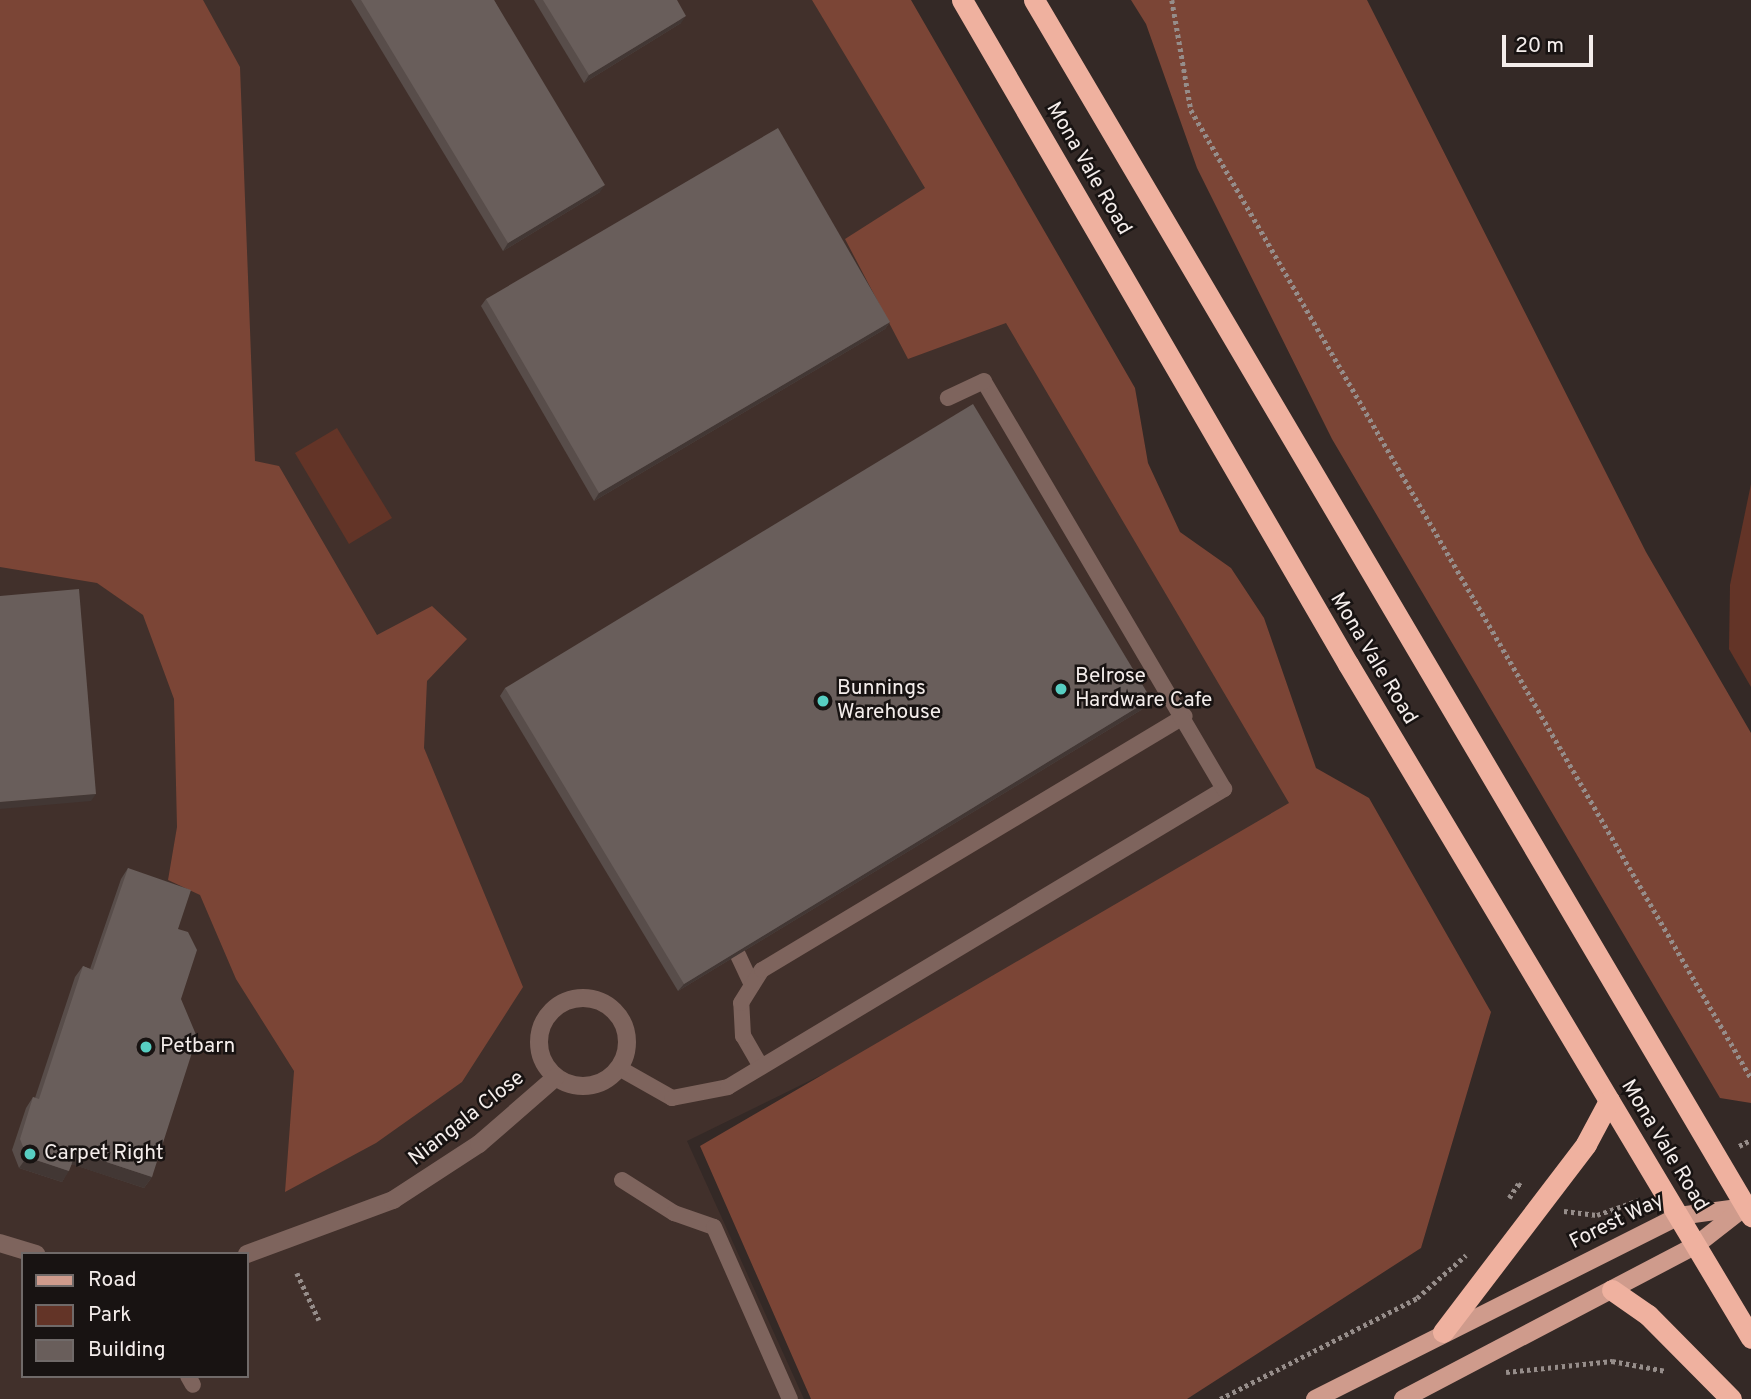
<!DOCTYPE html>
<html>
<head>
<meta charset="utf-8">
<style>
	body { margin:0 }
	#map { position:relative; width:1751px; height:1399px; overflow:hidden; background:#342926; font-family:Overpass,sans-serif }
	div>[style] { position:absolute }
	.built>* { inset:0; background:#41302b }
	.green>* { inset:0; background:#633427 }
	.forest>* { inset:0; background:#7b4536 }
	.path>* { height:4.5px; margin-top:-2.25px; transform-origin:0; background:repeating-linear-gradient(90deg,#968d8a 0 3.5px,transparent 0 7px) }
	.lane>* { height:16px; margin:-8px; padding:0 8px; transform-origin:8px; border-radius:8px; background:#7e645d }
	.street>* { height:18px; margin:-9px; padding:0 9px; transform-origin:9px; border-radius:9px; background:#7e645d }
	.street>.ring { margin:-9px; padding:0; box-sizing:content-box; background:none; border:18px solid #7e645d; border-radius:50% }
	.primary>* { height:18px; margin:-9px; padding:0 9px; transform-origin:9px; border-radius:9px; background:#cf9b8c }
	.highway>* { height:21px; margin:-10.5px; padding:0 10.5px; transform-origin:10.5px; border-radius:10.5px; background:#efb19f }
	.wall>* { inset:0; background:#584d4a }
	.shaded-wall>* { inset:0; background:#423734 }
	.building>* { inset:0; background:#695e5b }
	.dots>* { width:19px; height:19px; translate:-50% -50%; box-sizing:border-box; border:4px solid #181312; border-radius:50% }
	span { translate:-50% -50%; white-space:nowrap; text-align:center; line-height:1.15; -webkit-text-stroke:5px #181312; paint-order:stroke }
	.street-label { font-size:21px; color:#f4edeb }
	.poi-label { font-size:21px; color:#f4edeb }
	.left { translate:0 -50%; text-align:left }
	.legend { position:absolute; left:21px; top:1252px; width:228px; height:126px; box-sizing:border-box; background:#181312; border:2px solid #706a69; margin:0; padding:9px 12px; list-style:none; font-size:21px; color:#f4edeb }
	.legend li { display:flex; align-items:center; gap:14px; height:35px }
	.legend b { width:35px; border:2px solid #706a69 }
	.scale { position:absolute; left:1502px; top:35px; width:91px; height:32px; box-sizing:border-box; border:4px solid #f4edeb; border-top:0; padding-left:9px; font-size:21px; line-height:24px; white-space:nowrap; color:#f4edeb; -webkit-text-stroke:5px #181312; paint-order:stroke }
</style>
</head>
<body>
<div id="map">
	<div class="built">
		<i style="clip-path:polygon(evenodd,0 0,818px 0,1302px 807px,1153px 912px,687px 1141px,804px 1399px,0 1399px,0 0,23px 1254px,247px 1254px,247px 1376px,23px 1376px,23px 1254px)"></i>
	</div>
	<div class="green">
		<i style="clip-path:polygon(337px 428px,392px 518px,349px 544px,295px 453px)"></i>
		<i style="clip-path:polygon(1751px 484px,1751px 687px,1729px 649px,1730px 585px)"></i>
	</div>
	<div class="forest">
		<i style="clip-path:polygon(0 0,203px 0,240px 67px,255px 461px,279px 466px,377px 635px,432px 606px,467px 639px,427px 681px,424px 748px,523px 987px,462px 1082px,376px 1143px,285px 1192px,294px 1071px,236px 979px,200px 895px,168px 880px,177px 827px,174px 699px,143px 615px,97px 583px,0 567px)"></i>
		<i style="clip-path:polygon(812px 0,911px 0,1135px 388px,1148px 463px,1180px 532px,1231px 568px,1264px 618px,1316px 768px,1369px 798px,1491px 1012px,1421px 1248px,1187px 1399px,811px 1399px,700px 1146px,1289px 803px,1006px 323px,908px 359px,845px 239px,925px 188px)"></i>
		<i style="clip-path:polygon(1131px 0,1367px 0,1646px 552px,1751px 733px,1751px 1103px,1720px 1098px,1332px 439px,1197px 168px,1146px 24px)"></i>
	</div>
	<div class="path">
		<i style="left:1172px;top:0;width:112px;rotate:80.2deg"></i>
		<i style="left:1191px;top:110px;width:1118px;rotate:59.95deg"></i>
		<i style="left:1739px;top:1146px;width:13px;rotate:-27deg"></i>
		<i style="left:1509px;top:1198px;width:17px;rotate:-57deg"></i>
		<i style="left:1518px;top:1184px;width:6px;rotate:31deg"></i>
		<i style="left:1564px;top:1211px;width:33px;rotate:7deg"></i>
		<i style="left:1597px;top:1215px;width:45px;rotate:-19.7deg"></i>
		<i style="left:297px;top:1273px;width:52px;rotate:64.9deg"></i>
		<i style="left:1506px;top:1372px;width:107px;rotate:-5.9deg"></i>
		<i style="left:1612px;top:1361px;width:55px;rotate:10.5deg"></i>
		<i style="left:1220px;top:1399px;width:221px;rotate:-27.1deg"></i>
		<i style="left:1417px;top:1298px;width:65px;rotate:-41.3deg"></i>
	</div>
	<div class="lane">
		<i style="left:738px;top:955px;width:33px;rotate:65deg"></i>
		<i style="left:760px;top:1065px;width:34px;rotate:-120deg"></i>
		<i style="left:743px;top:1036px;width:33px;rotate:-93deg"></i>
		<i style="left:741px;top:1003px;width:39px;rotate:-58deg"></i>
		<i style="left:762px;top:970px;width:493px;rotate:-31deg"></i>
		<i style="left:619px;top:1068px;width:61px;rotate:29.5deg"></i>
		<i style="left:672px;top:1098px;width:57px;rotate:-11.1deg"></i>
		<i style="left:728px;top:1087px;width:579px;rotate:-31deg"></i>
		<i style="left:1224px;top:789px;width:473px;rotate:-120.5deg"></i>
		<i style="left:984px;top:381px;width:40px;rotate:155deg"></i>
		<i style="left:622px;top:1180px;width:62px;rotate:32.4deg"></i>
		<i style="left:674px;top:1213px;width:42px;rotate:19.3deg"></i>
		<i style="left:714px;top:1227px;width:188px;rotate:66.2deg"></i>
		<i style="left:188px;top:1376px;width:10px;rotate:61deg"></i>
	</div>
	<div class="street">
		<i class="ring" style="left:539px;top:998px;width:70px;height:70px"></i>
		<i style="left:0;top:1243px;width:38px;rotate:17deg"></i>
		<i style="left:247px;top:1254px;width:156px;rotate:-20.3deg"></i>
		<i style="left:393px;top:1200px;width:103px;rotate:-33.1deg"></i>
		<i style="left:479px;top:1144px;width:102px;rotate:-41deg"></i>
	</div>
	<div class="primary">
		<i style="left:1315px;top:1399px;width:407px;rotate:-26.7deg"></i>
		<i style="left:1679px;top:1216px;width:67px;rotate:-7.8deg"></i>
		<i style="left:1403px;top:1399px;width:330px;rotate:-27.7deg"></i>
		<i style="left:1695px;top:1246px;width:63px;rotate:-38deg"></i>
	</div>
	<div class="highway">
		<i style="left:962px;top:0;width:768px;rotate:59.83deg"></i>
		<i style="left:1348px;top:664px;width:785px;rotate:59.12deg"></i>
		<i style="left:1034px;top:0;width:1412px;rotate:59.47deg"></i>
		<i style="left:1612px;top:1290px;width:44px;rotate:34.8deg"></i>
		<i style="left:1648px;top:1315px;width:118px;rotate:45.3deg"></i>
		<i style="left:1443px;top:1332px;width:236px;rotate:-52.7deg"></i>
		<i style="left:1586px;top:1144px;width:49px;rotate:-61.9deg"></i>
	</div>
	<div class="wall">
		<i style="clip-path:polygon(351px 0,494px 0,600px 192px,503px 251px)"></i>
		<i style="clip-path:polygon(534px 0,677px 0,681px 23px,584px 83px)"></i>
		<i style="clip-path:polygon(486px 299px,890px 322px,885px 329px,594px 501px,481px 306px)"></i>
		<i style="clip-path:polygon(505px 688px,1146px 707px,678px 991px,500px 696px)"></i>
		<i style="clip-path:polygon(128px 868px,178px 929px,181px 999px,152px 1177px,144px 1188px,72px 1164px,62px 1182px,19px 1168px,12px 1150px,26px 1108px,33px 1097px,35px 1098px,75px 977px,83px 966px,90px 969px,121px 879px)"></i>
	</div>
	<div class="shaded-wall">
		<i style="clip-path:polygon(686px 16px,681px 23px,584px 83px,589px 75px)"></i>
		<i style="clip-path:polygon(605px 185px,600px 192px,503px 251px,508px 243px)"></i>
		<i style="clip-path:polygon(890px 322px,885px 329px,594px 501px,599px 493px)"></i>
		<i style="clip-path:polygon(1151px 699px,1146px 707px,678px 991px,684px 984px)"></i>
		<i style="clip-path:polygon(96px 794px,91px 801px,0 809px,0 802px)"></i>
		<i style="clip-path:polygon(76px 1152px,152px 1177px,144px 1188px,68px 1163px)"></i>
		<i style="clip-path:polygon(27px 1157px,69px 1171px,62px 1182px,19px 1168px)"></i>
	</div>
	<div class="building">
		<i style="clip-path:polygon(361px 0,494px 0,605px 185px,508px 243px)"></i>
		<i style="clip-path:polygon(543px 0,677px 0,686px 16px,589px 75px)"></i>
		<i style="clip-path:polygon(778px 128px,890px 322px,599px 493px,486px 299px)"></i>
		<i style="clip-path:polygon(973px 404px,1151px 699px,684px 984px,505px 688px)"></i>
		<i style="clip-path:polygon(79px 589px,96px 794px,0 802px,0 596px)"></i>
		<i style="clip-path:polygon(128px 868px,191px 890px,178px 929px,188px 932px,197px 950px,181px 999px,197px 1037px,152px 1177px,76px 1152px,69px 1171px,27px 1157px,20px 1139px,33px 1097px,39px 1099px,83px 966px,93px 970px)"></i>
	</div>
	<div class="dots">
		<i style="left:1061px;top:689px;background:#57cec2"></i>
		<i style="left:823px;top:701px;background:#57cec2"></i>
		<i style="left:146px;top:1047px;background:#57cec2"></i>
		<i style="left:30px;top:1154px;background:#57cec2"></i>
	</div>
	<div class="street-label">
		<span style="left:1088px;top:169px;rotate:60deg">Mona Vale Road</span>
		<span style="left:1373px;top:659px;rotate:59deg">Mona Vale Road</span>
		<span style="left:467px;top:1119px;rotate:-38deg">Niangala Close</span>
		<span style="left:1664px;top:1146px;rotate:59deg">Mona Vale Road</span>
		<span style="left:1617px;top:1222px;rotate:-26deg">Forest Way</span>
	</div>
	<div class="poi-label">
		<span class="left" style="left:1075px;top:689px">Belrose<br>Hardware Cafe</span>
		<span class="left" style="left:837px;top:701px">Bunnings<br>Warehouse</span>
		<span class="left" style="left:160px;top:1047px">Petbarn</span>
		<span class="left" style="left:44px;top:1154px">Carpet Right</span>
	</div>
	<ul class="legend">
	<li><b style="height:9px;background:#cf9b8c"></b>Road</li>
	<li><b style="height:19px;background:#633427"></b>Park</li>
	<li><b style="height:19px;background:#695e5b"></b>Building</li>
	</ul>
	<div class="scale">20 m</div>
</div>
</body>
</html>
